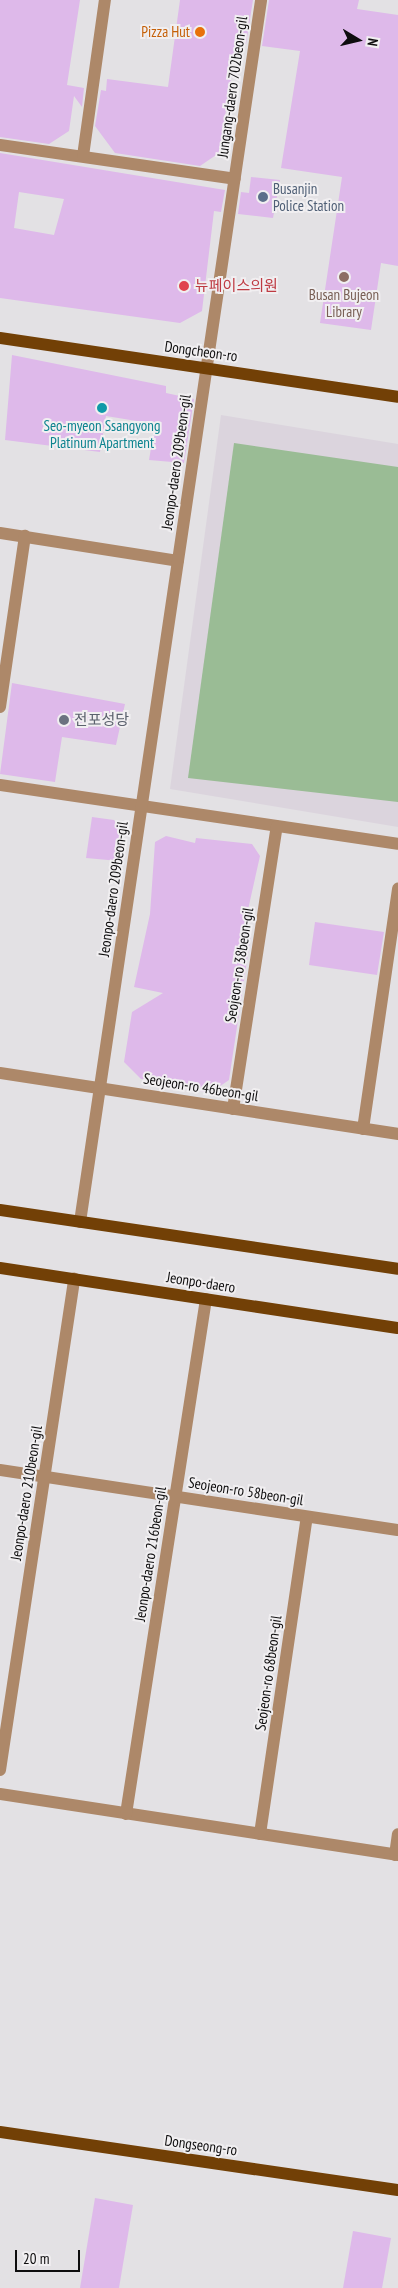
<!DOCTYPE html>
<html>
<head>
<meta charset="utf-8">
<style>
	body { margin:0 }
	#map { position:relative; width:398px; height:2288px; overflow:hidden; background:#e3e1e4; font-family:"PT Sans Narrow","Noto Sans KR",sans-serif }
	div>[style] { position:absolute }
	.built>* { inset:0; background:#dbd4dd }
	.green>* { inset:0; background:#9abc95 }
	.building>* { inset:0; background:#deb9ea }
	.minor>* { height:12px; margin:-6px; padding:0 6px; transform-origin:6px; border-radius:6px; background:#ad8869 }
	.major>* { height:12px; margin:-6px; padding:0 6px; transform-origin:6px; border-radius:6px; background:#724006 }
	.dots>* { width:14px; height:14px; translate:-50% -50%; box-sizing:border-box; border:2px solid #f1eff1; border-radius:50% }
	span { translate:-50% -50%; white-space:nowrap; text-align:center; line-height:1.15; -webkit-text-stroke:4px #f1eff1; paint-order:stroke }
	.food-label { font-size:15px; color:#c56008 }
	.right { translate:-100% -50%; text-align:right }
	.street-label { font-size:15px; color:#0e0d0e }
	.service-label { font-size:15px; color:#4e5e75 }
	.left { translate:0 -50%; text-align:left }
	.health-label { font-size:15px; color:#be3a42 }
	.education-label { font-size:15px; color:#785e54 }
	.culture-label { font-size:15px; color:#0d838f }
	.worship-label { font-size:15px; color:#5b616d }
	.north { position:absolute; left:333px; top:15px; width:50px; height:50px; -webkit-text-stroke:4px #f1eff1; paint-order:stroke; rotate:99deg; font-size:14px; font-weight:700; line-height:20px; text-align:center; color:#0e0d0e }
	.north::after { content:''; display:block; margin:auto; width:18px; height:22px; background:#0e0d0e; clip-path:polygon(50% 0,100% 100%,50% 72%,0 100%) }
	.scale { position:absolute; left:15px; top:2250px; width:65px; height:22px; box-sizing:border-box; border:2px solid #0e0d0e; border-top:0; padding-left:6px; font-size:15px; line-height:18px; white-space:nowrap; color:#0e0d0e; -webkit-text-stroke:4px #f1eff1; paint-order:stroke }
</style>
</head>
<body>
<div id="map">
	<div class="built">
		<i style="clip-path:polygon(221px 415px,398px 444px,398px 827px,170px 789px)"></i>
	</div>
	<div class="green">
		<i style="clip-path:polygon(234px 443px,398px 467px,398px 802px,188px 778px)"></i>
	</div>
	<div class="building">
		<i style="clip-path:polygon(0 0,80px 0,67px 85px,84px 88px,82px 107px,74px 96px,69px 131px,49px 144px,0 137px)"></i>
		<i style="clip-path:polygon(180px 0,253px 0,246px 44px,237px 42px,219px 153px,200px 166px,115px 153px,95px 126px,101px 90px,106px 91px,107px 79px,168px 87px)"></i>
		<i style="clip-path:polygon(269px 0,359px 0,357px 9px,398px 15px,398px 266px,381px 263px,371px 330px,320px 323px,342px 177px,281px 168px,300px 51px,262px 46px)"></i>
		<i style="clip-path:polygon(evenodd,0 153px,225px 190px,221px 212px,214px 211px,202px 311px,180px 323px,0 298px,0 153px,19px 192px,64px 199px,54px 235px,14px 228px,19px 192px)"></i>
		<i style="clip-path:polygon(251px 177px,280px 180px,273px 218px,238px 214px,241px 192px,249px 193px)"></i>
		<i style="clip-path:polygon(12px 355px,166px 386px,166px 393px,194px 399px,184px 463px,149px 460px,155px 424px,106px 416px,100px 452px,5px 440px)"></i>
		<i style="clip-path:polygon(12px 683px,125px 704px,116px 745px,62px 737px,55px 782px,0 774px)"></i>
		<i style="clip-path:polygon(92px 817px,114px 820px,122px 832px,119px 861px,86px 858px)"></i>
		<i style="clip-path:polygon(166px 836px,195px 843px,196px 838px,252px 844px,260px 856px,243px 932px,251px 934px,229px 1080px,210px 1093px,141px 1079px,124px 1062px,132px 1012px,163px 993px,134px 987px,150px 914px,155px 842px)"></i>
		<i style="clip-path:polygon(315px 922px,384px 932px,377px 975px,309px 965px)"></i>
		<i style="clip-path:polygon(95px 2198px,133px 2205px,119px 2288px,80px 2288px)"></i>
		<i style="clip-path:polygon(353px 2231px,391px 2238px,382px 2288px,343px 2288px)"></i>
	</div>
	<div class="minor">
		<i style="left:0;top:145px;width:237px;rotate:8.2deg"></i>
		<i style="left:83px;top:156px;width:158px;rotate:-82deg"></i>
		<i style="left:0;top:533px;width:180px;rotate:8.9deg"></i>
		<i style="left:0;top:707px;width:173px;rotate:-81.7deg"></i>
		<i style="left:0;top:785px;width:402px;rotate:8.4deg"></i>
		<i style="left:0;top:1073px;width:403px;rotate:8.7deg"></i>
		<i style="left:233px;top:1109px;width:286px;rotate:-81.2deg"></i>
		<i style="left:363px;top:1129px;width:243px;rotate:-81.7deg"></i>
		<i style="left:80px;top:1222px;width:1235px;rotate:-81.57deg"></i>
		<i style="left:0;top:1470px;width:402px;rotate:8.6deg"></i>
		<i style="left:0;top:1770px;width:497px;rotate:-81.4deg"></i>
		<i style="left:0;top:1794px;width:403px;rotate:8.7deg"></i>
		<i style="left:126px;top:1814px;width:521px;rotate:-81.17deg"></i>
		<i style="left:260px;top:1834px;width:320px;rotate:-81.6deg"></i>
		<i style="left:395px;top:1855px;width:21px;rotate:-82deg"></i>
	</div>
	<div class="major">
		<i style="left:0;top:338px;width:402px;rotate:8.4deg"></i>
		<i style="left:0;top:1210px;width:402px;rotate:8.4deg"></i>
		<i style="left:0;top:1268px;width:402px;rotate:8.6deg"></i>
		<i style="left:0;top:2132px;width:402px;rotate:8.3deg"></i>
	</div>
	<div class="dots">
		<i style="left:200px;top:32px;background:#e8710a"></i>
		<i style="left:263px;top:197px;background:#5c6f8a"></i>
		<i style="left:344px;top:277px;background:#8d6e63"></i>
		<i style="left:184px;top:286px;background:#e0444e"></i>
		<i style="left:102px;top:408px;background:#0f9aa8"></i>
		<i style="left:64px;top:720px;background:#6b7280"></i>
	</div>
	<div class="food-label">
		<span class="right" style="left:190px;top:32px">Pizza Hut</span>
	</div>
	<div class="street-label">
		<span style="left:232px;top:87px;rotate:-82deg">Jungang-daero 702beon-gil</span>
		<span style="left:201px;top:351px;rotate:8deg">Dongcheon-ro</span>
		<span style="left:176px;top:462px;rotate:-82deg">Jeonpo-daero 209beon-gil</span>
		<span style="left:113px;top:889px;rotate:-82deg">Jeonpo-daero 209beon-gil</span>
		<span style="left:239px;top:965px;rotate:-81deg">Seojeon-ro 38beon-gil</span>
		<span style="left:201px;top:1087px;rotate:9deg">Seojeon-ro 46beon-gil</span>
		<span style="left:201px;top:1282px;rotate:9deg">Jeonpo-daero</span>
		<span style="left:246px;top:1491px;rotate:9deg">Seojeon-ro 58beon-gil</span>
		<span style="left:26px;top:1493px;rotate:-81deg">Jeonpo-daero 210beon-gil</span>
		<span style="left:150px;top:1554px;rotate:-81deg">Jeonpo-daero 216beon-gil</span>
		<span style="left:268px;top:1673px;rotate:-82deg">Seojeon-ro 68beon-gil</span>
		<span style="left:201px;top:2145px;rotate:8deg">Dongseong-ro</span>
	</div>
	<div class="service-label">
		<span class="left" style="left:273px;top:197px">Busanjin<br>Police Station</span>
	</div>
	<div class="health-label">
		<span class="left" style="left:195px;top:286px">뉴페이스의원</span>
	</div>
	<div class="education-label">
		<span style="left:344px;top:303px">Busan Bujeon<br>Library</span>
	</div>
	<div class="culture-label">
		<span style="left:102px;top:434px">Seo-myeon Ssangyong<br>Platinum Apartment</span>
	</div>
	<div class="worship-label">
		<span class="left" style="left:74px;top:720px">전포성당</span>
	</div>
	<div class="north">N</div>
	<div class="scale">20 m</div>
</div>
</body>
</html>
